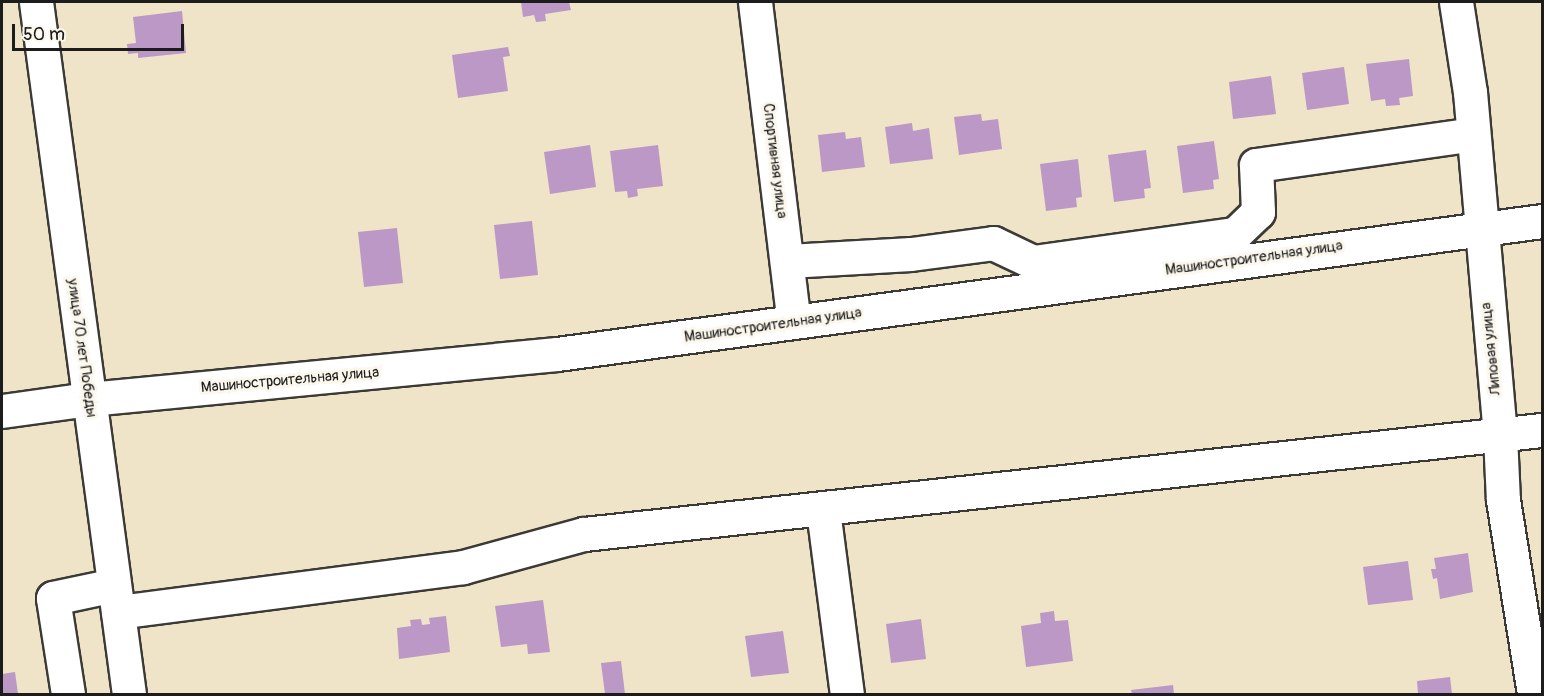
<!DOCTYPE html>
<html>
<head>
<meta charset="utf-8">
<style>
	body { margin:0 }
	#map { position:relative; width:1544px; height:696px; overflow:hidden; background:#efe4c7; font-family:Pangolin,sans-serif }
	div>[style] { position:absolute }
	.building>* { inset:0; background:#bb98c5 }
	.roads { filter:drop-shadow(2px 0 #3c3a36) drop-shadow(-2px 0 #3c3a36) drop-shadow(0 2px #3c3a36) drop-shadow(0 -2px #3c3a36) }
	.minor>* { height:33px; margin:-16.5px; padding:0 16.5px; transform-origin:16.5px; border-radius:16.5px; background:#fff }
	span { translate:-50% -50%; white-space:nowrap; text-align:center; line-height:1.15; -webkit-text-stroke:6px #fbf7ec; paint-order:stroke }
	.street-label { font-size:15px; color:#1c1c1c }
	.frame { position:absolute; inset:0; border:3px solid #1c1c1c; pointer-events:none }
	.scale { position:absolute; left:12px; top:24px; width:172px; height:27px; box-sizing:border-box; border:3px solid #1c1c1c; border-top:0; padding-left:8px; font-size:18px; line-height:21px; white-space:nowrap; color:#1c1c1c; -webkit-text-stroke:4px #fbf7ec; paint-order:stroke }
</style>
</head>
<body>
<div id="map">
	<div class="building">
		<i style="clip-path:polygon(521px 2px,569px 2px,571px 10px,545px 14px,546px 21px,536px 22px,534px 15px,523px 17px)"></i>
		<i style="clip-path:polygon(182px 11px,186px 53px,138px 58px,138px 53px,128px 54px,127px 44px,136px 43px,133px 17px)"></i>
		<i style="clip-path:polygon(508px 47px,510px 56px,503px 57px,508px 91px,458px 98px,452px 55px)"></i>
		<i style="clip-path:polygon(1409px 59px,1413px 96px,1399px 98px,1400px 105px,1386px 106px,1385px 99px,1371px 101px,1366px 64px)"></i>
		<i style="clip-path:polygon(1344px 67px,1349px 104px,1307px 110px,1302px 73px)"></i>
		<i style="clip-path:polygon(1271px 76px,1276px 114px,1233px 119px,1229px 82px)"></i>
		<i style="clip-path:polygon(981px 114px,982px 121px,998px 119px,1002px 149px,959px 155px,954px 117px)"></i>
		<i style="clip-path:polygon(912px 123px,913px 131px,929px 128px,933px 159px,890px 164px,885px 127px)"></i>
		<i style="clip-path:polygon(845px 132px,846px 139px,861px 137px,865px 167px,822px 172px,818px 135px)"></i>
		<i style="clip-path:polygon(1214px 141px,1219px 179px,1213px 180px,1214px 189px,1183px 193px,1177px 146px)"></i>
		<i style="clip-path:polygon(590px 145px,596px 187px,550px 194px,544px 152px)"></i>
		<i style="clip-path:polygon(658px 145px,663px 186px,637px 189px,638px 196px,628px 198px,627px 191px,615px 192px,610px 151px)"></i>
		<i style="clip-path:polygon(1146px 150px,1151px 188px,1144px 189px,1145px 198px,1114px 202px,1108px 155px)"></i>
		<i style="clip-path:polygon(1078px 159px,1082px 197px,1076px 198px,1077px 207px,1046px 211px,1040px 164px)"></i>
		<i style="clip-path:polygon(532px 221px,538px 275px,500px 279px,494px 225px)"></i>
		<i style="clip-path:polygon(397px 228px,403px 283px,364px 287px,358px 232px)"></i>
		<i style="clip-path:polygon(1468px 553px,1473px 592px,1440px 599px,1437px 578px,1433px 579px,1431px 569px,1436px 569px,1434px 558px)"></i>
		<i style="clip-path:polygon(1408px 561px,1413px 600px,1368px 605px,1363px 567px)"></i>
		<i style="clip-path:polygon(543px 600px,550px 652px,528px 654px,527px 644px,501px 647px,495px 606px)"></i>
		<i style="clip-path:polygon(1054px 611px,1055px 621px,1068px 620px,1073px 661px,1026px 667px,1021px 626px,1041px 623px,1040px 613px)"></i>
		<i style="clip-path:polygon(446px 616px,450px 652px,399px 659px,397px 628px,411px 626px,410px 620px,421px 619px,422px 625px,430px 624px,429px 618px)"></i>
		<i style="clip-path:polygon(921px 619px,926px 659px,891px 663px,886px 624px)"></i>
		<i style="clip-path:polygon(783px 631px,789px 673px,751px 677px,745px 636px)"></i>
		<i style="clip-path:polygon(621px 661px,625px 694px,605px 694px,601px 663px)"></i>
		<i style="clip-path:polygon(15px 672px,18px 694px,2px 694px,2px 674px)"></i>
		<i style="clip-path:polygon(1450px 677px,1452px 694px,1418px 694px,1417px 681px)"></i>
		<i style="clip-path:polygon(1173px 685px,1174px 694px,1132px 694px,1131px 690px)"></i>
	</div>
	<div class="roads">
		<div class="minor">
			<i style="left:36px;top:2px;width:698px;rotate:82.35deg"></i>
			<i style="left:755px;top:2px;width:322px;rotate:83.1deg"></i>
			<i style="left:1456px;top:2px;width:91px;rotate:81.2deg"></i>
			<i style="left:1470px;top:92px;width:344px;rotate:85deg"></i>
			<i style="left:1500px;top:435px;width:65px;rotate:87.4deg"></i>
			<i style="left:1503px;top:500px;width:196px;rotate:80.9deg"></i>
			<i style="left:788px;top:261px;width:123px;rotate:-3.3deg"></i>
			<i style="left:911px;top:254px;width:83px;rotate:-7.6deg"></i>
			<i style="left:993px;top:243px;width:44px;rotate:25.4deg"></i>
			<i style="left:1033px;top:262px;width:204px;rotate:-7.9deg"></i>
			<i style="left:1235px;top:234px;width:32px;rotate:-44deg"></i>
			<i style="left:1258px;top:212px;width:47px;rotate:-92.4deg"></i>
			<i style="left:1256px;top:165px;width:219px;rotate:-8.1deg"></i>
			<i style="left:2px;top:411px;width:88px;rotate:-7.9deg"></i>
			<i style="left:89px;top:399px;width:470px;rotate:-5.5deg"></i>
			<i style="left:557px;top:354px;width:994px;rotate:-7.69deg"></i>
			<i style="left:823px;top:510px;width:186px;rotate:82.6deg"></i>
			<i style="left:118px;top:612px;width:348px;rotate:-7.4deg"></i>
			<i style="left:463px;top:567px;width:125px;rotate:-15.3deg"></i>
			<i style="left:584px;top:534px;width:964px;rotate:-6.2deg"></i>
			<i style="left:68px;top:694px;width:97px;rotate:-98.9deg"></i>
			<i style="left:53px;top:598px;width:62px;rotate:-12deg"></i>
		</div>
	</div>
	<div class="street-label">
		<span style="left:775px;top:161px;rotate:83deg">Спортивная улица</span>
		<span style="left:1254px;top:258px;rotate:-8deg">Машиностроительная улица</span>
		<span style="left:773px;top:325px;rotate:-8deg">Машиностроительная улица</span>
		<span style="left:82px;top:348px;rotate:82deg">улица 70 лет Победы</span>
		<span style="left:1491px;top:349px;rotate:-96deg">Липовая улица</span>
		<span style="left:290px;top:380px;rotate:-5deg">Машиностроительная улица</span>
	</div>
	<div class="frame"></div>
	<div class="scale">50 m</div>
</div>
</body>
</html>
